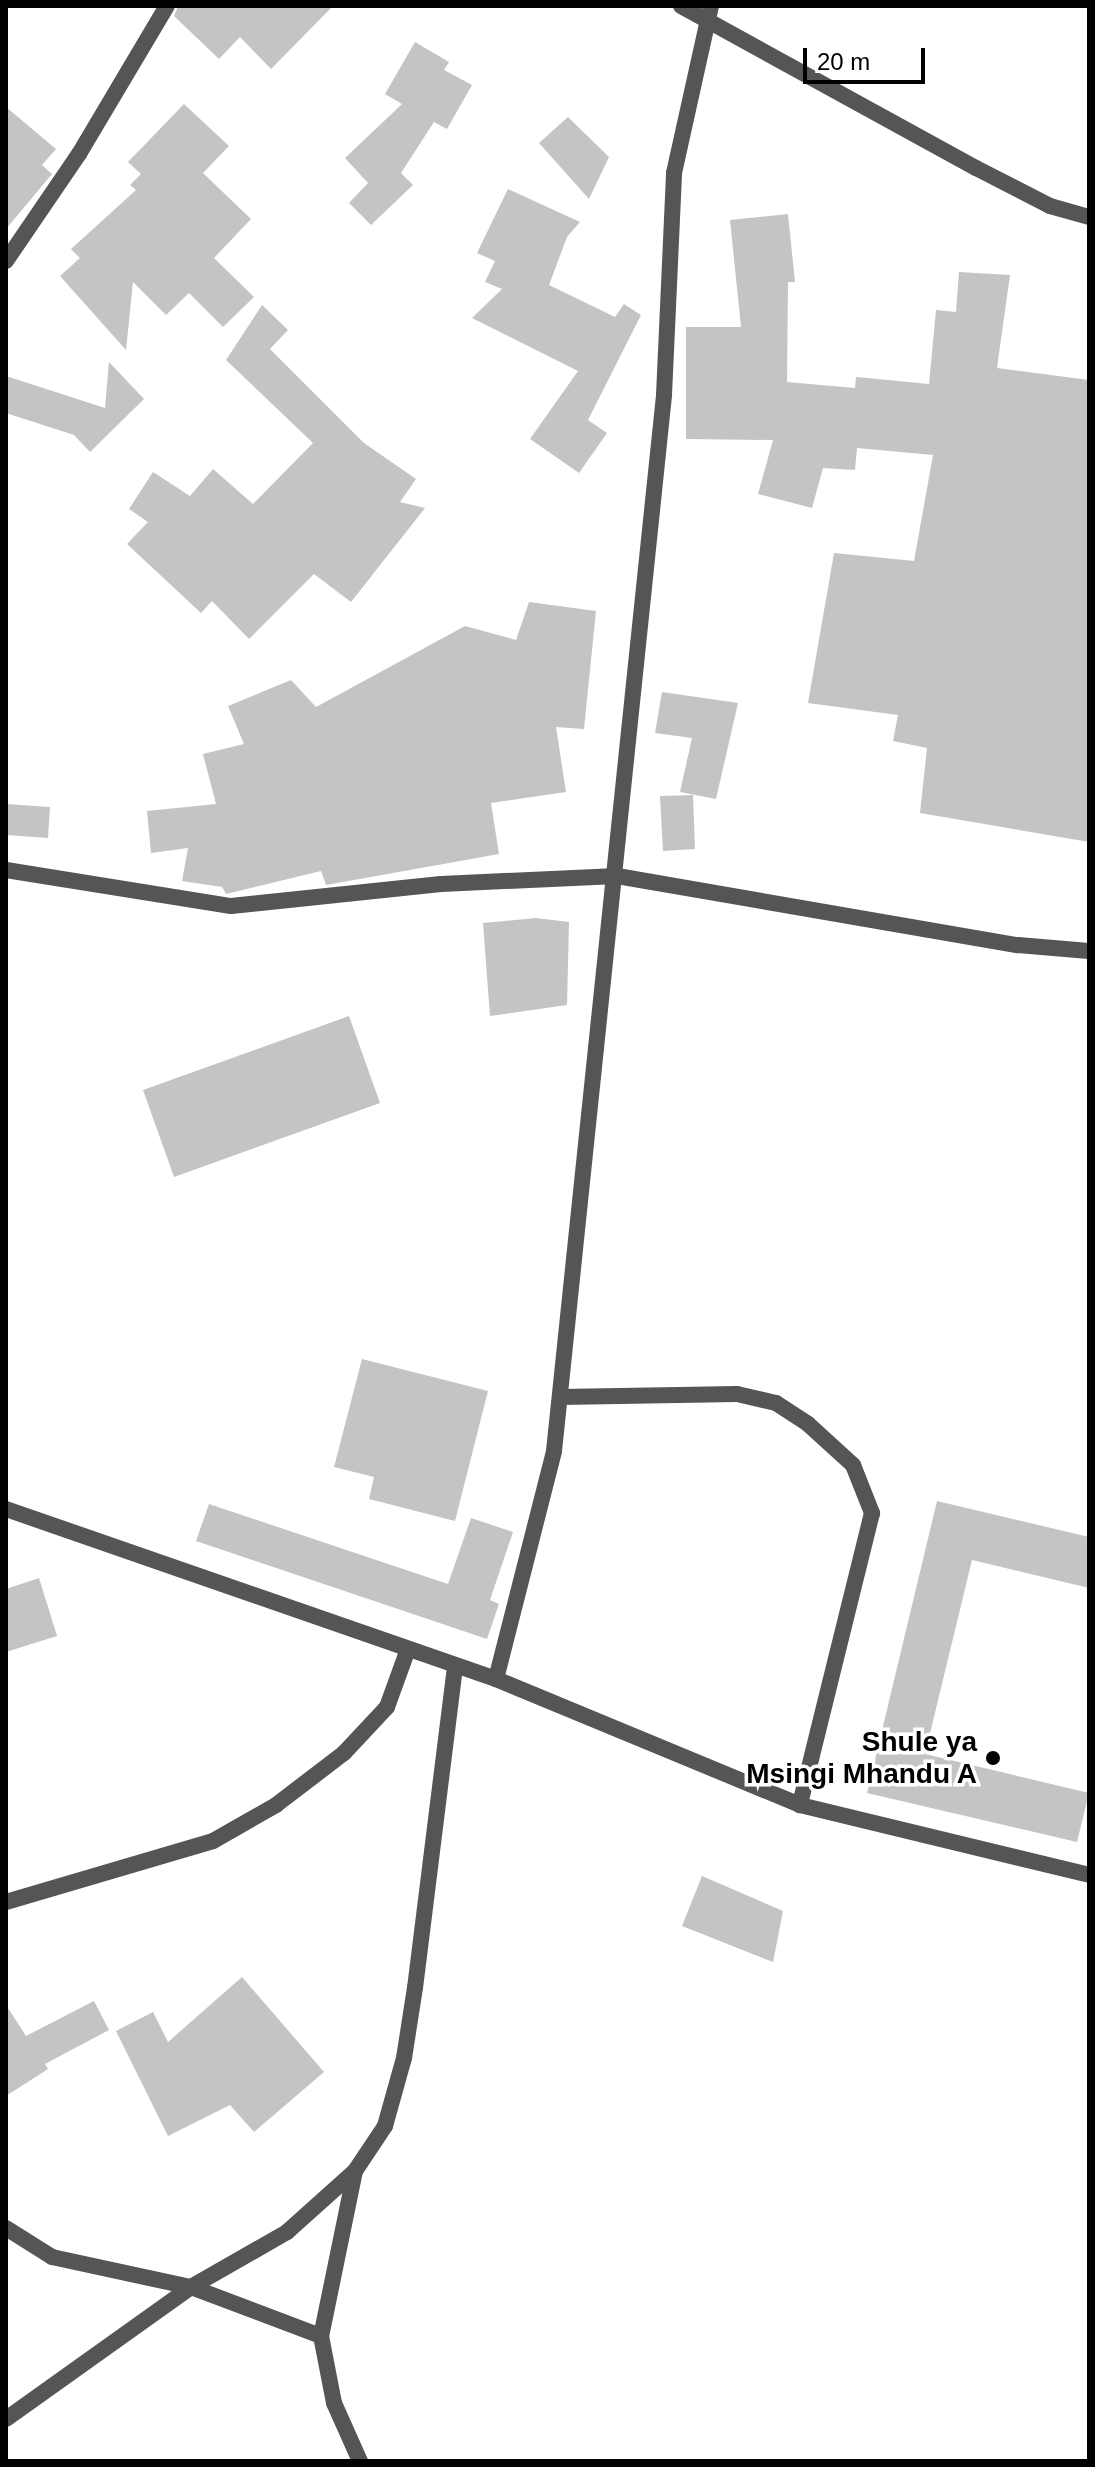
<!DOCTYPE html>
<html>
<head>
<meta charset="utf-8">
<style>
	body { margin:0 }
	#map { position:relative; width:1095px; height:2467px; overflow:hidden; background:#fff; font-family:Arial,sans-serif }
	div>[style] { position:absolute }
	.building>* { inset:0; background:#c4c4c4 }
	.minor>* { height:16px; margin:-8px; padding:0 8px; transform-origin:8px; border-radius:8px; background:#555 }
	.tertiary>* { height:16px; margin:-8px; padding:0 8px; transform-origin:8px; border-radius:8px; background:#555 }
	.dots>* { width:22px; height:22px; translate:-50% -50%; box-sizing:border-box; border:4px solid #fff; border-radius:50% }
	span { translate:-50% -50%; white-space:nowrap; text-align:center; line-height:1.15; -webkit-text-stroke:7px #fff; paint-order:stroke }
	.poi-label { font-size:28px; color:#000; font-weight:700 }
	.right { translate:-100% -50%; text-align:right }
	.frame { position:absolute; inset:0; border:8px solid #000; pointer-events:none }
	.scale { position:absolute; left:803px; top:48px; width:122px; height:36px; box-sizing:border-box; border:4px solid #000; border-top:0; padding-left:10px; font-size:24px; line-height:28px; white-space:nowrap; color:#000; -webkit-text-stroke:6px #fff; paint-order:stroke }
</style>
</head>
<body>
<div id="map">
	<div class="building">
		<i style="clip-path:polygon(178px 6px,333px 6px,271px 69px,240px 37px,219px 59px,174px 16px)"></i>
		<i style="clip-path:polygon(415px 42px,449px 62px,444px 70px,472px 85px,447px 129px,434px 122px,401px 173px,413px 185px,371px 225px,349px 203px,368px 183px,345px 158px,402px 104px,385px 94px)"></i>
		<i style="clip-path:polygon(184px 104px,229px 146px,203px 173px,251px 219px,214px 258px,254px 297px,223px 327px,189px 293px,166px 315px,133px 282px,126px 350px,60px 276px,80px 258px,71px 249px,136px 190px,130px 185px,141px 174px,128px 162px)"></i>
		<i style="clip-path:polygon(6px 107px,56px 149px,42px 165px,52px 174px,6px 229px)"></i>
		<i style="clip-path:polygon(568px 117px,609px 157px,589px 199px,539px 143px)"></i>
		<i style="clip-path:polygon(508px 189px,580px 222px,567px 237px,549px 285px,615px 317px,624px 304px,641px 315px,588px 420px,607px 433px,579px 473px,530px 439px,578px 371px,472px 318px,502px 289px,485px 282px,495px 261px,477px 253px)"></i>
		<i style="clip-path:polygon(788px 214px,795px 282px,788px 282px,787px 382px,855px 388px,856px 377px,929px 384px,936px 310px,956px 312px,959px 272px,1010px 275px,997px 368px,1089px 380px,1089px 842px,920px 813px,927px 748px,893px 741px,898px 715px,808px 703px,834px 553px,914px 561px,933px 455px,857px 448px,855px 470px,823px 468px,812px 508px,758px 494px,773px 440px,686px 439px,686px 327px,741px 327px,730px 220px)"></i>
		<i style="clip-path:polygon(262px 305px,288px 330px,270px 349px,364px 443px,416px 479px,400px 502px,425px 508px,351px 602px,314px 574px,249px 639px,212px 601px,201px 613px,127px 544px,148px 522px,129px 509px,153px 472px,190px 496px,213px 469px,253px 504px,313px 443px,226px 360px)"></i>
		<i style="clip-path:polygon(109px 362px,144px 399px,90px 452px,74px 435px,6px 413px,6px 376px,105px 408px)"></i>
		<i style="clip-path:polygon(529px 602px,596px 611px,584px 729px,556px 727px,566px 792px,491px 803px,499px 854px,326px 885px,321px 871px,226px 894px,222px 887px,182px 881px,188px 848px,151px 853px,147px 811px,216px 804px,203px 754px,244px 744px,228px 706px,291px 680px,316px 707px,465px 626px,516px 640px)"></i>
		<i style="clip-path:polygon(662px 692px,738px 703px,716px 799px,680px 792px,692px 738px,655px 733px)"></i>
		<i style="clip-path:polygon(693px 795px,695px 849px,663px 851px,660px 796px)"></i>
		<i style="clip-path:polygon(6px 804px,50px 807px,48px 838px,6px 835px)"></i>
		<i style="clip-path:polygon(536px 918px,569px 922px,567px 1005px,490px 1016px,483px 923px)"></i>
		<i style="clip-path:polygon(349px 1016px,380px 1103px,174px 1177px,143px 1090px)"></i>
		<i style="clip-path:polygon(362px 1359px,488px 1391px,455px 1521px,369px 1499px,374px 1477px,334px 1467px)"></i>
		<i style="clip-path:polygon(937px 1501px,1089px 1537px,1089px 1588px,972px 1560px,925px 1754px,1089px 1793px,1077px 1842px,867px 1793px)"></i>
		<i style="clip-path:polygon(209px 1504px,448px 1584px,471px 1518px,513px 1532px,490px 1600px,499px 1604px,487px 1639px,196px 1541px)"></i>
		<i style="clip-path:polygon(39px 1578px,57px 1636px,6px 1652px,6px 1589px)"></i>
		<i style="clip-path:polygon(702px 1876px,783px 1911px,773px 1962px,682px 1926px)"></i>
		<i style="clip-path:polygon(242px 1977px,324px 2072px,254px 2132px,230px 2105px,168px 2136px,116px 2031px,153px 2012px,168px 2042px)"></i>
		<i style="clip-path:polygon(94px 2001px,109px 2030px,45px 2064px,48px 2069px,6px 2096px,6px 2005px,26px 2036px)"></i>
	</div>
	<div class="minor">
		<i style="left:681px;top:6px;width:337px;rotate:28.8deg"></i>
		<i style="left:976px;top:168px;width:83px;rotate:27.2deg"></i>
		<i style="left:1050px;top:206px;width:41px;rotate:15.8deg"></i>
		<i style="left:6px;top:261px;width:130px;rotate:-55.7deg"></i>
		<i style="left:79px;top:154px;width:172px;rotate:-59.3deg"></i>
		<i style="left:6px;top:870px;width:228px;rotate:9.1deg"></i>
		<i style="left:231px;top:906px;width:211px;rotate:-6deg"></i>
		<i style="left:441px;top:884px;width:176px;rotate:-2.6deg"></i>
		<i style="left:617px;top:876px;width:407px;rotate:9.8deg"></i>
		<i style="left:1018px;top:945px;width:71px;rotate:4.8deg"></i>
		<i style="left:560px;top:1397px;width:177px;rotate:-1deg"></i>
		<i style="left:737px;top:1394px;width:40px;rotate:13deg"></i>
		<i style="left:776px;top:1403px;width:38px;rotate:33deg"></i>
		<i style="left:808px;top:1424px;width:61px;rotate:42.3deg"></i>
		<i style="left:853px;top:1465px;width:52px;rotate:68.4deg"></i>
		<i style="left:872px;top:1513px;width:301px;rotate:103.9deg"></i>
		<i style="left:496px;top:1679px;width:235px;rotate:-75.7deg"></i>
		<i style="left:554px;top:1451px;width:1062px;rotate:-84.05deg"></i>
		<i style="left:664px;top:395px;width:222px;rotate:-87.4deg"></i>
		<i style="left:674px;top:173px;width:171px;rotate:-77.5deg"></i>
		<i style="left:6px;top:1902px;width:216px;rotate:-16.4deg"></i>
		<i style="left:213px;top:1841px;width:73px;rotate:-29.7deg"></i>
		<i style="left:276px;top:1805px;width:86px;rotate:-37.4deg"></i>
		<i style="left:344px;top:1753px;width:63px;rotate:-46.9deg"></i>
		<i style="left:387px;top:1707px;width:62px;rotate:-70.1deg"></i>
		<i style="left:355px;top:2171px;width:168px;rotate:101.6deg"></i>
		<i style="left:321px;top:2336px;width:68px;rotate:79deg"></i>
		<i style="left:334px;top:2403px;width:64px;rotate:65.9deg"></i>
		<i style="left:6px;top:2228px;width:54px;rotate:32.2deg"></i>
		<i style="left:52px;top:2257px;width:142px;rotate:12.2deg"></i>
		<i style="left:191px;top:2287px;width:139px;rotate:20.7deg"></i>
		<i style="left:6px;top:2419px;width:227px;rotate:-35.5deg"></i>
		<i style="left:191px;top:2287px;width:111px;rotate:-29.8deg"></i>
		<i style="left:287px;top:2232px;width:91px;rotate:-41.9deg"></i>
		<i style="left:355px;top:2171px;width:54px;rotate:-56.3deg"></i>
		<i style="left:385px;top:2126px;width:71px;rotate:-74.4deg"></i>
		<i style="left:404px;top:2058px;width:71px;rotate:-81.1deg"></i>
		<i style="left:415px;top:1988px;width:325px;rotate:-82.9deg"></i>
	</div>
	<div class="tertiary">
		<i style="left:6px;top:1509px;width:519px;rotate:19.13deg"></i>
		<i style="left:496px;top:1679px;width:329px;rotate:22.5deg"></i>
		<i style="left:800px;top:1805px;width:297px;rotate:13.6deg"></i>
	</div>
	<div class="dots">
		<i style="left:993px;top:1758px;background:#000"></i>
	</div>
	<div class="poi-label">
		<span class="right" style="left:977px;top:1758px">Shule ya<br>Msingi Mhandu A</span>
	</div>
	<div class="frame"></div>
	<div class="scale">20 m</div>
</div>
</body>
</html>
